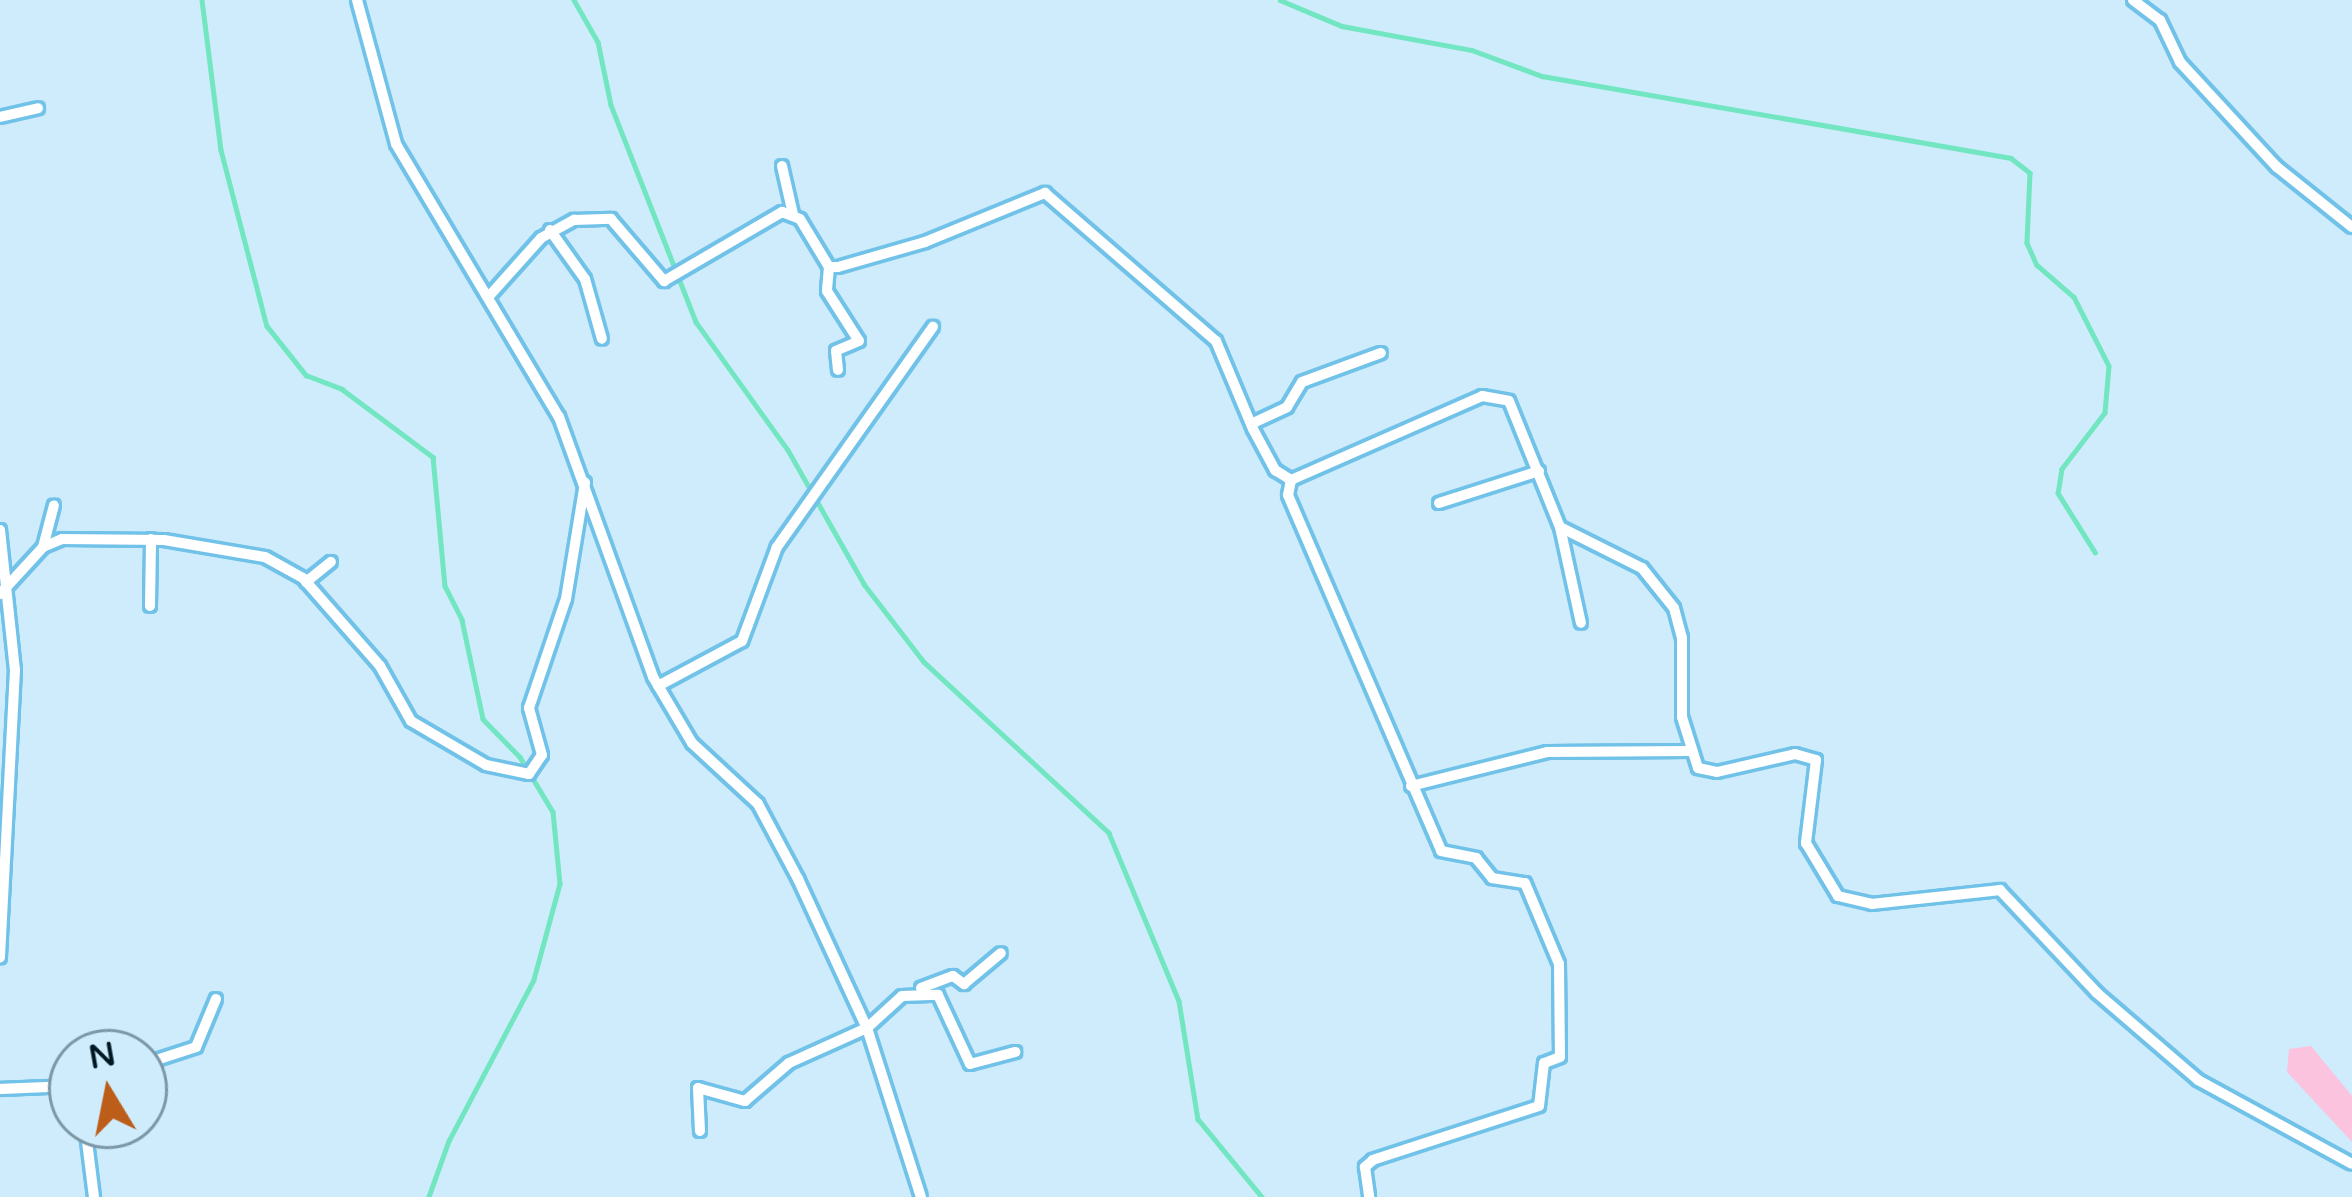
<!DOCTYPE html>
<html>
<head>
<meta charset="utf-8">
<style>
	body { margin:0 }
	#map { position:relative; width:2352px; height:1197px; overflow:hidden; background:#ceecfc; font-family:"Varela Round",sans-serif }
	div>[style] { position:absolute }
	.green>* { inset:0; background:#fbc3dd }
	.stream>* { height:4.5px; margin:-2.25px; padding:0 2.25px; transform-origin:2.25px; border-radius:2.25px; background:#71e6c0 }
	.roads { filter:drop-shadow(3px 0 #71c2e8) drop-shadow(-3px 0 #71c2e8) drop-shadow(0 3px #71c2e8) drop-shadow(0 -3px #71c2e8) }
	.minor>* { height:10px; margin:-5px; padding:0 5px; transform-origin:5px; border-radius:5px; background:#fff }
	span { translate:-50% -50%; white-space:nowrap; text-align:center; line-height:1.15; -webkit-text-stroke:9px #ceecfc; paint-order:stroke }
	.north { position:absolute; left:48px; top:1029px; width:120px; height:120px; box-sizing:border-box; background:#ceecfc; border:3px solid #7c97a5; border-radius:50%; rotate:350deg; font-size:33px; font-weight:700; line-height:48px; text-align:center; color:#001823 }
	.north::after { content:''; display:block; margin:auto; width:42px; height:54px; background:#bd5d1a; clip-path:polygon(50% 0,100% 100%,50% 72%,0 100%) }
</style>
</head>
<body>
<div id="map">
	<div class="green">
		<i style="clip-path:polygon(2311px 1046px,2352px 1096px,2352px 1142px,2287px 1072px,2289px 1049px)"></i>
	</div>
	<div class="stream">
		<i style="left:202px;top:0;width:151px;rotate:82.8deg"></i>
		<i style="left:221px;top:150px;width:182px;rotate:75.4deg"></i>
		<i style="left:267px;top:326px;width:63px;rotate:51.5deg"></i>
		<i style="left:306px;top:375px;width:39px;rotate:21deg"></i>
		<i style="left:342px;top:389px;width:114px;rotate:36.8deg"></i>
		<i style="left:433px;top:457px;width:130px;rotate:84.7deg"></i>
		<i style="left:445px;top:586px;width:38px;rotate:63deg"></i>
		<i style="left:462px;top:620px;width:101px;rotate:78deg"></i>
		<i style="left:483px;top:719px;width:53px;rotate:45.8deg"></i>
		<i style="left:520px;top:757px;width:64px;rotate:59deg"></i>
		<i style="left:553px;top:812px;width:72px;rotate:84.4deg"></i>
		<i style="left:560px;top:884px;width:99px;rotate:105.2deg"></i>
		<i style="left:534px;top:980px;width:182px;rotate:117.8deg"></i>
		<i style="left:449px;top:1141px;width:59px;rotate:109.7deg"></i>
		<i style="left:574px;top:0;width:48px;rotate:60.3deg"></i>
		<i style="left:598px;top:42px;width:64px;rotate:78.3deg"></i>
		<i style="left:611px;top:105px;width:233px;rotate:68.6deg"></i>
		<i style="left:696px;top:322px;width:158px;rotate:54.3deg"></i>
		<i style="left:788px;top:450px;width:154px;rotate:60.4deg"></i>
		<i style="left:864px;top:584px;width:98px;rotate:52.4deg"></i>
		<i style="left:924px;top:662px;width:252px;rotate:42.7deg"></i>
		<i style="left:1109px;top:833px;width:182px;rotate:67.4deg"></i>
		<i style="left:1179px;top:1001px;width:120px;rotate:80.9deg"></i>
		<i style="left:1198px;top:1119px;width:101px;rotate:50.6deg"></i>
		<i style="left:1280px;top:0;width:67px;rotate:22.8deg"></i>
		<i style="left:1342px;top:26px;width:132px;rotate:10.5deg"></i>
		<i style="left:1472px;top:50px;width:75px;rotate:20.4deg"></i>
		<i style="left:1542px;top:76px;width:476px;rotate:9.9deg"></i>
		<i style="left:2011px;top:158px;width:24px;rotate:38deg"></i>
		<i style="left:2030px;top:173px;width:70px;rotate:92.5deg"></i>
		<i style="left:2027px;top:243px;width:24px;rotate:66deg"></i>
		<i style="left:2037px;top:265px;width:49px;rotate:40.9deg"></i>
		<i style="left:2074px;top:297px;width:77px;rotate:63.1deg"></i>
		<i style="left:2109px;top:366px;width:47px;rotate:94.9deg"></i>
		<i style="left:2105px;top:413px;width:71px;rotate:127.5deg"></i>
		<i style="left:2062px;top:469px;width:24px;rotate:99deg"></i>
		<i style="left:2058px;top:493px;width:70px;rotate:57.9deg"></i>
	</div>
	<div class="roads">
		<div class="minor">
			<i style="left:357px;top:0;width:149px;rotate:74.8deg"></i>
			<i style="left:396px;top:144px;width:318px;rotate:59.2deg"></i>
			<i style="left:559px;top:417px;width:276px;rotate:70.1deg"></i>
			<i style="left:653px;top:677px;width:77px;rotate:59.4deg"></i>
			<i style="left:692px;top:743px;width:90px;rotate:42.7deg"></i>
			<i style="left:758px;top:804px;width:85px;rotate:61.9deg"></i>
			<i style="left:798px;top:879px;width:164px;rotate:65.2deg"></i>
			<i style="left:867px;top:1028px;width:177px;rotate:72.3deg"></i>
			<i style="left:2133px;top:0;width:34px;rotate:37deg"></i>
			<i style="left:2160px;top:20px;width:47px;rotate:64.5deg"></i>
			<i style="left:2180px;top:62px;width:143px;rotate:47.3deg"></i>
			<i style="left:2277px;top:167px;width:96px;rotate:38.7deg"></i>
			<i style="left:0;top:117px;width:39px;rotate:-13deg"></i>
			<i style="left:782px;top:166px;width:49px;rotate:77.1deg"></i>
			<i style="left:550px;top:230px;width:60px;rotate:54.5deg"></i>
			<i style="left:585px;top:279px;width:62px;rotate:74.2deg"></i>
			<i style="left:829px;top:267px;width:24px;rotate:95deg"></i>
			<i style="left:827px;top:291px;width:59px;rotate:57.4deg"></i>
			<i style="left:859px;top:341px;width:25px;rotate:157deg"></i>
			<i style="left:836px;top:351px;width:19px;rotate:84deg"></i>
			<i style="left:491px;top:294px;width:75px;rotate:-48.2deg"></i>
			<i style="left:541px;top:238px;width:38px;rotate:-29deg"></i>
			<i style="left:574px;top:220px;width:37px;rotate:-2deg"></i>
			<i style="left:611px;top:219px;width:82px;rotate:49.5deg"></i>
			<i style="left:664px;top:281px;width:137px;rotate:-30.3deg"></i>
			<i style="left:782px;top:212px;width:19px;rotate:21deg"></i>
			<i style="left:800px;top:219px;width:56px;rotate:58.9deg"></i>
			<i style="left:829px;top:267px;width:9px"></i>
			<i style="left:838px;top:267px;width:91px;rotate:-16deg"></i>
			<i style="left:925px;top:242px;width:130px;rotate:-22.2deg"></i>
			<i style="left:1045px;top:193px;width:226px;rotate:40.9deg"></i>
			<i style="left:1216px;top:341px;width:95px;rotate:67.2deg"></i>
			<i style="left:1253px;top:429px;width:47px;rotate:61.8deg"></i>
			<i style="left:1275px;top:470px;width:19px;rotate:32deg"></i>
			<i style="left:1291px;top:480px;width:15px;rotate:101deg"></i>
			<i style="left:1288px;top:495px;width:387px;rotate:66.7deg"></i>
			<i style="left:1441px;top:851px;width:36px;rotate:11deg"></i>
			<i style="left:1476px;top:858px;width:26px;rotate:51deg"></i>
			<i style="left:1492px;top:878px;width:33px;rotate:9deg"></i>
			<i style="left:1525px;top:883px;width:88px;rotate:67.2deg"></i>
			<i style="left:1559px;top:964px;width:93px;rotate:89.4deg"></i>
			<i style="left:1560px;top:1057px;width:17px;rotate:159deg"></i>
			<i style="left:1544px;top:1063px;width:43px;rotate:96.6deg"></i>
			<i style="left:1539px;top:1106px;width:175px;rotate:162deg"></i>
			<i style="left:1373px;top:1160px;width:11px;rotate:139deg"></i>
			<i style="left:1365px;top:1167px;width:30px;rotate:82deg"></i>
			<i style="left:1251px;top:424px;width:40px;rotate:-25deg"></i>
			<i style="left:1287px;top:407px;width:29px;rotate:-59deg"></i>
			<i style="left:1302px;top:382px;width:84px;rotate:-20.2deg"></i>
			<i style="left:1291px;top:480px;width:209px;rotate:-23.7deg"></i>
			<i style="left:1482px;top:396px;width:27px;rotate:10deg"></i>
			<i style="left:1509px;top:401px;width:136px;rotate:68deg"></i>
			<i style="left:1560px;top:527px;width:92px;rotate:26.6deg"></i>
			<i style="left:1642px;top:568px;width:51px;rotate:51.3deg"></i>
			<i style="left:1674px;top:608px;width:31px;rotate:75deg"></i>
			<i style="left:1682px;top:638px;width:79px;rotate:90deg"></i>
			<i style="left:1682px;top:717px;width:53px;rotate:72.6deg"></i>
			<i style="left:1698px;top:768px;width:19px;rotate:12deg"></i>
			<i style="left:1717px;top:772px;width:80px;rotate:-13deg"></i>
			<i style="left:1795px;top:754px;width:22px;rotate:16deg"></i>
			<i style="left:1816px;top:760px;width:84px;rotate:96.9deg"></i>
			<i style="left:1806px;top:843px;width:62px;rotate:58.9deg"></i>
			<i style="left:1838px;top:896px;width:35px;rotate:13deg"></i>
			<i style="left:1872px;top:904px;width:129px;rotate:-6.2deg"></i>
			<i style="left:2000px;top:890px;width:141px;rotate:46.7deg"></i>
			<i style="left:2097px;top:993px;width:133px;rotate:40.7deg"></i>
			<i style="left:2198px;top:1080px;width:175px;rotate:28.6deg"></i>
			<i style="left:1439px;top:503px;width:105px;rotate:-17.7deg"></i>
			<i style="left:1560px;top:527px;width:98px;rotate:77.7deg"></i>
			<i style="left:0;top:530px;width:141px;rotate:83.9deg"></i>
			<i style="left:15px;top:670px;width:288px;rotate:93deg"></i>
			<i style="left:43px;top:547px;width:43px;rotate:-75.3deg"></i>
			<i style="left:306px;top:582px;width:32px;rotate:-39deg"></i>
			<i style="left:0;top:594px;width:64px;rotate:-47.5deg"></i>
			<i style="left:43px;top:547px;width:21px;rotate:-23deg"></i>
			<i style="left:62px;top:539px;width:102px;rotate:0.6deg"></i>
			<i style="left:164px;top:540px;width:102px;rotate:9.6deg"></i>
			<i style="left:265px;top:557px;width:43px;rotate:28.9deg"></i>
			<i style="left:303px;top:578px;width:117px;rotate:48.8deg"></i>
			<i style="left:380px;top:666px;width:63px;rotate:60.6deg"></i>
			<i style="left:411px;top:721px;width:87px;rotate:30.4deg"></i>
			<i style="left:486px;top:765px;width:44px;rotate:11.8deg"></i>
			<i style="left:529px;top:774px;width:23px;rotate:-56deg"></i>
			<i style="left:542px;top:755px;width:49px;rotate:-105.5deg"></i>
			<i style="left:529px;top:708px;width:115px;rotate:-71.3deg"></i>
			<i style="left:566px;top:599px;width:118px;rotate:-80.7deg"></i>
			<i style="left:150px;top:606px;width:67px;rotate:-89.1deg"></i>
			<i style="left:658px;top:686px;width:95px;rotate:-28.2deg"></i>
			<i style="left:742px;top:641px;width:100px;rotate:-69.6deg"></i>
			<i style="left:777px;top:547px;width:270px;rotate:-54.7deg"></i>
			<i style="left:1411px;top:786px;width:140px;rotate:-14deg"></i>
			<i style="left:1547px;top:752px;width:144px;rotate:-0.4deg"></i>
			<i style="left:921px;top:988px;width:34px;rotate:-21deg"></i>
			<i style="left:953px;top:976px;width:14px;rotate:36deg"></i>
			<i style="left:964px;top:984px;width:48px;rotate:-40deg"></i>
			<i style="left:144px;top:1064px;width:55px;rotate:-18.1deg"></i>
			<i style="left:196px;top:1047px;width:52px;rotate:-67.4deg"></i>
			<i style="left:0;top:1089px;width:72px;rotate:-2.4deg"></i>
			<i style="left:85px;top:1125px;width:73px;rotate:82.9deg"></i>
			<i style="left:700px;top:1131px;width:43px;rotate:-92.7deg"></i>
			<i style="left:698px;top:1088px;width:49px;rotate:15.5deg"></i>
			<i style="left:745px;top:1101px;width:58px;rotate:-40.8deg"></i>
			<i style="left:789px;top:1063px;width:85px;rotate:-24.2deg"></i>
			<i style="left:867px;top:1028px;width:47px;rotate:-42.4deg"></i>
			<i style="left:902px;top:996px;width:36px;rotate:-2deg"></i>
			<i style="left:938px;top:995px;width:76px;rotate:65.1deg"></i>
			<i style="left:970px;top:1064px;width:47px;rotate:-14.9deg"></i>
		</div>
	</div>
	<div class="north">N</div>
</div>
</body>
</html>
